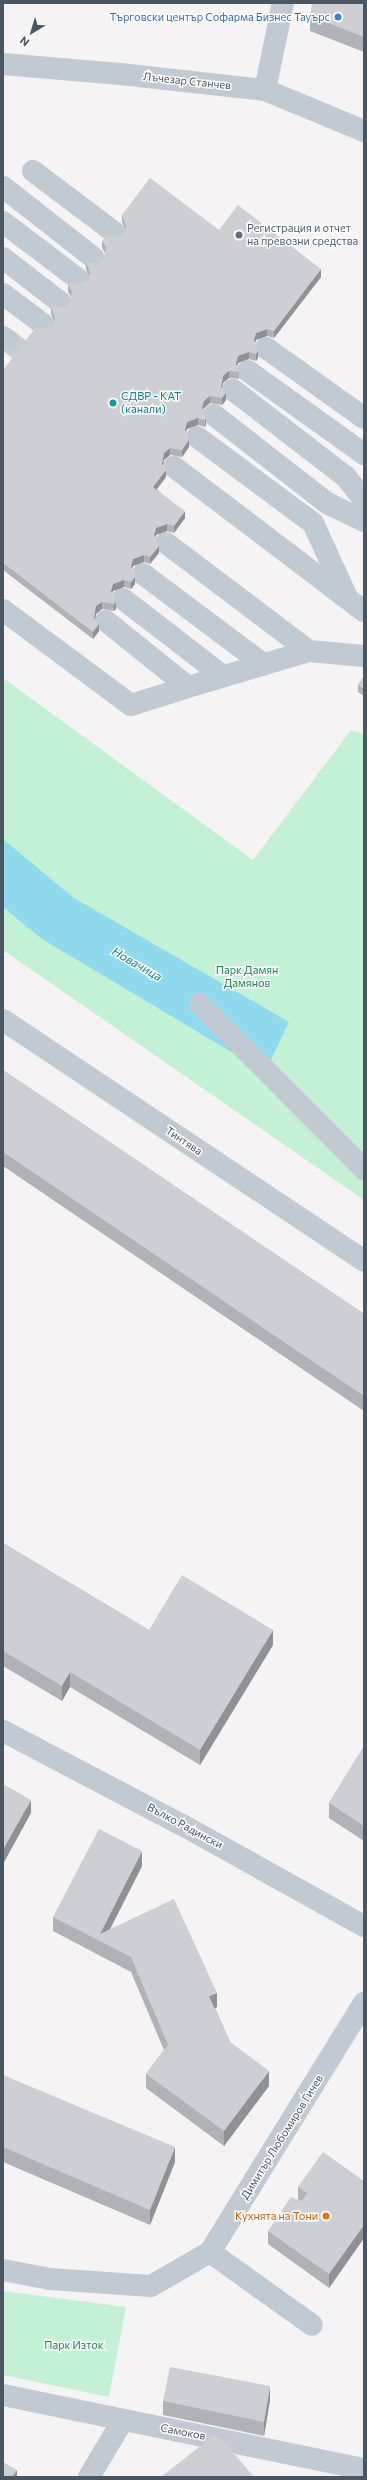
<!DOCTYPE html>
<html>
<head>
<meta charset="utf-8">
<style>
	body { margin:0 }
	#map { position:relative; width:367px; height:2480px; overflow:hidden; background:#f5f3f3; font-family:Commissioner,sans-serif }
	div>[style] { position:absolute }
	.green>* { inset:0; background:#c3f1d5 }
	.water>* { inset:0; background:#90daee }
	.minor-tunnel>* { height:22px; margin-top:-11px; transform-origin:0; background:repeating-linear-gradient(90deg,#caccce 0 22px,transparent 0 33px) }
	.minor>* { height:22px; margin:-11px; padding:0 11px; transform-origin:11px; border-radius:11px; background:#c1cad2 }
	.wall>* { inset:0; background:#b0b2b7 }
	.shaded-wall>* { inset:0; background:#909195 }
	.building>* { inset:0; background:#cdcfd5 }
	.dots>* { width:11px; height:11px; translate:-50% -50%; box-sizing:border-box; border:2px solid #fff; border-radius:50% }
	span { translate:-50% -50%; white-space:nowrap; text-align:center; line-height:1.15; -webkit-text-stroke:3px #fff; paint-order:stroke }
	.shop-label { font-size:11px; color:#366cbe }
	.right { translate:-100% -50%; text-align:right }
	.street-label { font-size:11px; color:#4a5661 }
	.service-label { font-size:11px; color:#4e5e75 }
	.left { translate:0 -50%; text-align:left }
	.culture-label { font-size:11px; color:#0d838f }
	.park-label { font-size:11px; color:#17864f }
	.food-label { font-size:11px; color:#c56008 }
	.water-label { font-size:12px; color:#0c7c9b; font-style:italic }
	.frame { position:absolute; inset:0; border:4px solid #4a5661; pointer-events:none }
	.north { position:absolute; left:12px; top:12px; width:40px; height:40px; -webkit-text-stroke:3px #fff; paint-order:stroke; rotate:218deg; font-size:11px; font-weight:700; line-height:16px; text-align:center; color:#4a5661 }
	.north::after { content:''; display:block; margin:auto; width:14px; height:18px; background:#4a5661; clip-path:polygon(50% 0,100% 100%,50% 72%,0 100%) }
</style>
</head>
<body>
<div id="map">
	<div class="green">
		<i style="clip-path:polygon(3px 678px,253px 860px,351px 730px,364px 734px,364px 1200px,3px 950px)"></i>
		<i style="clip-path:polygon(3px 2291px,126px 2307px,109px 2397px,3px 2375px)"></i>
	</div>
	<div class="water">
		<i style="clip-path:polygon(3px 839px,74px 898px,289px 1022px,265px 1072px,42px 939px,3px 907px)"></i>
	</div>
	<div class="minor-tunnel">
		<i style="left:6px;top:339px;width:47px;rotate:38.1deg"></i>
	</div>
	<div class="minor">
		<i style="left:3px;top:64px;width:117px;rotate:4.9deg"></i>
		<i style="left:120px;top:74px;width:146px;rotate:6.3deg"></i>
		<i style="left:265px;top:90px;width:107px;rotate:22.5deg"></i>
		<i style="left:265px;top:90px;width:89px;rotate:-78.3deg"></i>
		<i style="left:33px;top:171px;width:101px;rotate:37deg"></i>
		<i style="left:3px;top:187px;width:115px;rotate:38deg"></i>
		<i style="left:3px;top:222px;width:94px;rotate:37.2deg"></i>
		<i style="left:3px;top:258px;width:72px;rotate:37.7deg"></i>
		<i style="left:3px;top:294px;width:50px;rotate:36.9deg"></i>
		<i style="left:3px;top:337px;width:4px;rotate:34deg"></i>
		<i style="left:266px;top:348px;width:120px;rotate:35.5deg"></i>
		<i style="left:248px;top:371px;width:143px;rotate:35.6deg"></i>
		<i style="left:233px;top:390px;width:143px;rotate:37.6deg"></i>
		<i style="left:346px;top:477px;width:29px;rotate:52deg"></i>
		<i style="left:214px;top:415px;width:143px;rotate:37.9deg"></i>
		<i style="left:327px;top:503px;width:41px;rotate:25.9deg"></i>
		<i style="left:197px;top:437px;width:144px;rotate:36.6deg"></i>
		<i style="left:313px;top:523px;width:79px;rotate:65.4deg"></i>
		<i style="left:174px;top:467px;width:238px;rotate:37.2deg"></i>
		<i style="left:166px;top:543px;width:179px;rotate:37.1deg"></i>
		<i style="left:143px;top:574px;width:151px;rotate:36.9deg"></i>
		<i style="left:123px;top:599px;width:126px;rotate:37.6deg"></i>
		<i style="left:3px;top:610px;width:159px;rotate:36.6deg"></i>
		<i style="left:131px;top:705px;width:60px;rotate:-17.5deg"></i>
		<i style="left:106px;top:621px;width:105px;rotate:38.8deg"></i>
		<i style="left:188px;top:687px;width:126px;rotate:-16.6deg"></i>
		<i style="left:309px;top:651px;width:55px;rotate:5.2deg"></i>
		<i style="left:200px;top:1004px;width:233px;rotate:45.2deg"></i>
		<i style="left:3px;top:1020px;width:434px;rotate:33.7deg"></i>
		<i style="left:3px;top:1731px;width:207px;rotate:27.7deg"></i>
		<i style="left:186px;top:1827px;width:204px;rotate:29.1deg"></i>
		<i style="left:210px;top:2252px;width:125px;rotate:35.6deg"></i>
		<i style="left:3px;top:2270px;width:48px;rotate:10.8deg"></i>
		<i style="left:50px;top:2279px;width:101px;rotate:4deg"></i>
		<i style="left:151px;top:2286px;width:68px;rotate:-30deg"></i>
		<i style="left:210px;top:2252px;width:293px;rotate:-58.3deg"></i>
		<i style="left:3px;top:2395px;width:369px;rotate:11.6deg"></i>
		<i style="left:89px;top:2477px;width:66px;rotate:-59.2deg"></i>
	</div>
	<div class="wall">
		<i style="clip-path:polygon(364px 3px,364px 52px,310px 31px,310px 16px)"></i>
		<i style="clip-path:polygon(122px 215px,219px 230px,321px 277px,274px 338px,267px 336px,256px 340px,255px 343px,258px 358px,256px 361px,249px 359px,238px 363px,237px 367px,239px 372px,239px 379px,229px 378px,223px 383px,222px 388px,226px 400px,222px 405px,210px 403px,204px 408px,203px 410px,206px 425px,205px 427px,198px 425px,187px 429px,186px 432px,189px 447px,182px 457px,170px 455px,164px 460px,163px 465px,166px 477px,157px 489px,185px 518px,174px 533px,167px 531px,156px 535px,155px 538px,159px 553px,150px 564px,144px 562px,133px 566px,132px 569px,135px 584px,131px 589px,124px 587px,113px 591px,112px 594px,116px 609px,114px 611px,102px 609px,96px 614px,95px 619px,99px 631px,93px 639px,3px 570px,3px 370px,42px 329px,53px 325px,54px 322px,51px 314px,51px 307px,64px 307px,70px 302px,71px 297px,68px 292px,68px 285px,77px 284px,88px 280px,89px 277px,86px 269px,86px 262px,98px 263px,104px 258px,105px 253px,102px 248px,102px 241px,124px 233px,125px 230px,122px 222px)"></i>
		<i style="clip-path:polygon(364px 676px,364px 696px,358px 692px,358px 685px)"></i>
		<i style="clip-path:polygon(3px 1070px,364px 1314px,364px 1411px,3px 1166px)"></i>
		<i style="clip-path:polygon(3px 1543px,149px 1630px,273px 1645px,200px 1765px,70px 1687px,62px 1701px,3px 1666px)"></i>
		<i style="clip-path:polygon(364px 1746px,364px 1841px,329px 1818px,329px 1803px)"></i>
		<i style="clip-path:polygon(3px 1784px,31px 1813px,4px 1862px,3px 1862px)"></i>
		<i style="clip-path:polygon(142px 1866px,110px 1929px,217px 2007px,215px 2008px,230px 2042px,269px 2086px,224px 2146px,146px 2088px,146px 2074px,164px 2050px,131px 1972px,53px 1931px,53px 1917px)"></i>
		<i style="clip-path:polygon(3px 2075px,175px 2162px,150px 2225px,3px 2162px)"></i>
		<i style="clip-path:polygon(364px 2181px,364px 2238px,329px 2288px,268px 2244px,268px 2231px,298px 2200px,298px 2187px)"></i>
		<i style="clip-path:polygon(270px 2400px,264px 2436px,163px 2415px,163px 2401px)"></i>
	</div>
	<div class="shaded-wall">
		<i style="clip-path:polygon(321px 269px,321px 277px,274px 338px,274px 331px)"></i>
		<i style="clip-path:polygon(267px 329px,267px 336px,256px 340px,254px 347px,254px 340px,256px 333px)"></i>
		<i style="clip-path:polygon(258px 351px,258px 358px,256px 361px,256px 354px)"></i>
		<i style="clip-path:polygon(249px 352px,249px 359px,238px 363px,236px 370px,236px 363px,238px 356px)"></i>
		<i style="clip-path:polygon(229px 371px,229px 378px,223px 383px,221px 394px,221px 387px,223px 376px)"></i>
		<i style="clip-path:polygon(226px 393px,226px 400px,222px 405px,222px 398px)"></i>
		<i style="clip-path:polygon(210px 396px,210px 403px,204px 408px,202px 414px,202px 407px,204px 401px)"></i>
		<i style="clip-path:polygon(198px 418px,198px 425px,187px 429px,185px 436px,185px 429px,187px 422px)"></i>
		<i style="clip-path:polygon(206px 418px,206px 425px,205px 427px,205px 420px)"></i>
		<i style="clip-path:polygon(189px 440px,189px 447px,182px 457px,182px 450px)"></i>
		<i style="clip-path:polygon(170px 448px,170px 455px,164px 460px,162px 471px,162px 464px,164px 453px)"></i>
		<i style="clip-path:polygon(166px 470px,166px 477px,153px 494px,153px 487px)"></i>
		<i style="clip-path:polygon(185px 511px,185px 518px,174px 533px,174px 526px)"></i>
		<i style="clip-path:polygon(167px 524px,167px 531px,156px 535px,154px 542px,154px 535px,156px 528px)"></i>
		<i style="clip-path:polygon(159px 546px,159px 553px,150px 564px,150px 557px)"></i>
		<i style="clip-path:polygon(144px 555px,144px 562px,133px 566px,131px 573px,131px 566px,133px 559px)"></i>
		<i style="clip-path:polygon(135px 577px,135px 584px,131px 589px,131px 582px)"></i>
		<i style="clip-path:polygon(124px 580px,124px 587px,113px 591px,111px 598px,111px 591px,113px 584px)"></i>
		<i style="clip-path:polygon(102px 602px,102px 609px,96px 614px,94px 625px,94px 618px,96px 606px)"></i>
		<i style="clip-path:polygon(116px 602px,116px 609px,114px 611px,114px 604px)"></i>
		<i style="clip-path:polygon(99px 624px,99px 631px,93px 639px,93px 632px)"></i>
		<i style="clip-path:polygon(273px 1630px,273px 1645px,200px 1765px,200px 1750px)"></i>
		<i style="clip-path:polygon(70px 1672px,70px 1687px,62px 1701px,62px 1686px)"></i>
		<i style="clip-path:polygon(31px 1800px,31px 1813px,4px 1862px,4px 1848px)"></i>
		<i style="clip-path:polygon(142px 1851px,142px 1866px,103px 1943px,100px 1934px)"></i>
		<i style="clip-path:polygon(217px 1993px,217px 2007px,209px 2011px,209px 1996px)"></i>
		<i style="clip-path:polygon(269px 2071px,269px 2086px,224px 2146px,224px 2131px)"></i>
		<i style="clip-path:polygon(175px 2147px,175px 2162px,150px 2225px,150px 2210px)"></i>
		<i style="clip-path:polygon(364px 2225px,364px 2238px,329px 2288px,329px 2274px)"></i>
		<i style="clip-path:polygon(270px 2386px,270px 2400px,264px 2436px,264px 2422px)"></i>
		<i style="clip-path:polygon(17px 2470px,17px 2477px,12px 2477px)"></i>
	</div>
	<div class="building">
		<i style="clip-path:polygon(312px 3px,364px 3px,364px 37px,310px 16px)"></i>
		<i style="clip-path:polygon(150px 178px,219px 230px,238px 205px,321px 269px,274px 331px,267px 329px,256px 333px,254px 340px,258px 351px,256px 354px,249px 352px,238px 356px,236px 363px,239px 372px,229px 371px,223px 376px,221px 387px,226px 393px,222px 398px,210px 396px,204px 401px,202px 407px,206px 418px,205px 420px,198px 418px,187px 422px,185px 429px,189px 440px,182px 450px,170px 448px,164px 453px,162px 464px,166px 470px,153px 487px,185px 511px,174px 526px,167px 524px,156px 528px,154px 535px,159px 546px,150px 557px,144px 555px,133px 559px,131px 566px,135px 577px,131px 582px,124px 580px,113px 584px,111px 591px,116px 602px,114px 604px,102px 602px,96px 606px,94px 618px,99px 624px,93px 632px,3px 563px,3px 370px,36px 327px,42px 329px,53px 325px,55px 318px,51px 307px,53px 305px,64px 307px,70px 302px,72px 291px,68px 285px,70px 282px,77px 284px,88px 280px,90px 273px,86px 262px,98px 263px,104px 258px,106px 247px,102px 241px,107px 235px,113px 237px,124px 233px,126px 226px,122px 215px)"></i>
		<i style="clip-path:polygon(364px 676px,364px 689px,358px 685px)"></i>
		<i style="clip-path:polygon(3px 1070px,364px 1314px,364px 1396px,3px 1152px)"></i>
		<i style="clip-path:polygon(3px 1543px,149px 1630px,182px 1575px,273px 1630px,200px 1750px,70px 1672px,62px 1686px,3px 1651px)"></i>
		<i style="clip-path:polygon(364px 1746px,364px 1826px,329px 1803px)"></i>
		<i style="clip-path:polygon(3px 1784px,31px 1800px,4px 1848px,3px 1848px)"></i>
		<i style="clip-path:polygon(99px 1829px,142px 1851px,100px 1934px,174px 1899px,217px 1993px,209px 1996px,230px 2042px,269px 2071px,224px 2131px,146px 2074px,168px 2045px,131px 1957px,53px 1917px)"></i>
		<i style="clip-path:polygon(3px 2075px,175px 2147px,150px 2210px,3px 2147px)"></i>
		<i style="clip-path:polygon(323px 2152px,364px 2181px,364px 2225px,329px 2274px,268px 2231px,291px 2197px,302px 2201px,307px 2193px,298px 2187px)"></i>
		<i style="clip-path:polygon(170px 2367px,270px 2386px,264px 2422px,163px 2401px)"></i>
		<i style="clip-path:polygon(213px 2436px,221px 2438px,254px 2477px,161px 2477px)"></i>
		<i style="clip-path:polygon(3px 2462px,17px 2470px,12px 2477px,3px 2477px)"></i>
	</div>
	<div class="dots">
		<i style="left:338px;top:17px;background:#3f7fe0"></i>
		<i style="left:239px;top:235px;background:#5c6f8a"></i>
		<i style="left:113px;top:403px;background:#0f9aa8"></i>
		<i style="left:326px;top:2216px;background:#e8710a"></i>
	</div>
	<div class="shop-label">
		<span class="right" style="left:330px;top:17px">Търговски център Софарма Бизнес Тауърс</span>
	</div>
	<div class="street-label">
		<span style="left:187px;top:81px;rotate:6deg">Лъчезар Станчев</span>
		<span style="left:184px;top:1141px;rotate:34deg">Тинтява</span>
		<span style="left:185px;top:1826px;rotate:28deg">Вълко Радински</span>
		<span style="left:282px;top:2137px;rotate:-58deg">Димитър Любомиров Гичев</span>
		<span style="left:183px;top:2432px;rotate:11deg">Самоков</span>
	</div>
	<div class="service-label">
		<span class="left" style="left:247px;top:235px">Регистрация и отчет<br>на превозни средства</span>
	</div>
	<div class="culture-label">
		<span class="left" style="left:121px;top:403px">СДВР - КАТ<br>(канали)</span>
	</div>
	<div class="park-label">
		<span style="left:247px;top:977px">Парк Дамян<br>Дамянов</span>
		<span style="left:74px;top:2345px">Парк Изток</span>
	</div>
	<div class="food-label">
		<span class="right" style="left:318px;top:2216px">Кухнята на Тони</span>
	</div>
	<div class="water-label">
		<span style="left:137px;top:964px;rotate:30deg">Новачица</span>
	</div>
	<div class="frame"></div>
	<div class="north">N</div>
</div>
</body>
</html>
